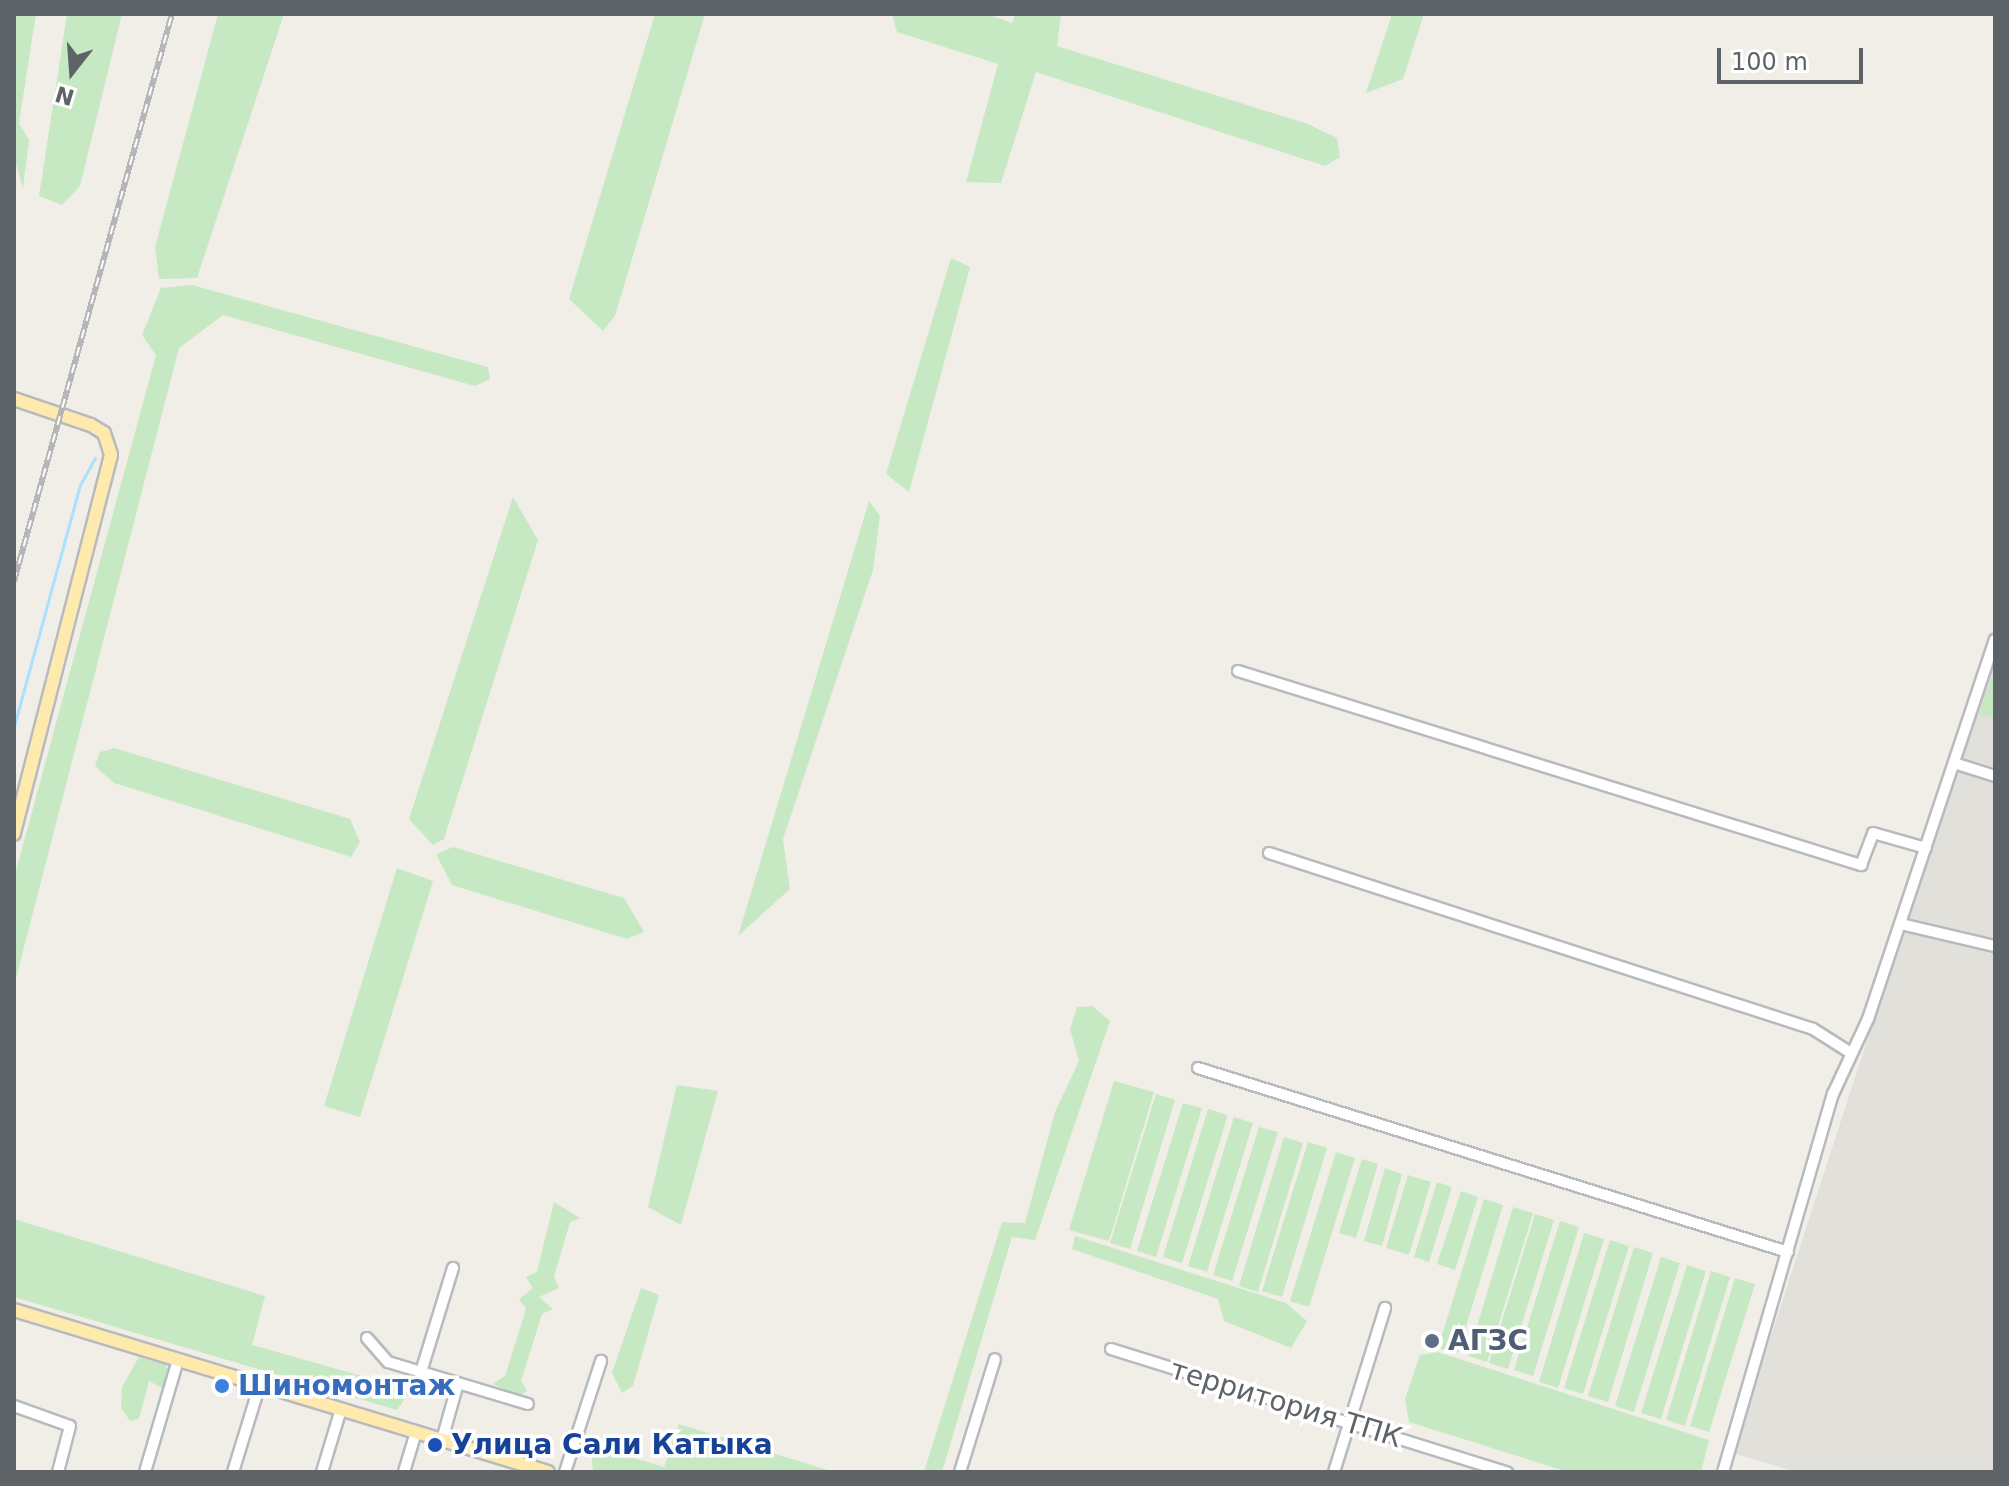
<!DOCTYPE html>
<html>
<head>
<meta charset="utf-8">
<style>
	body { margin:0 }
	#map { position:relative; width:2009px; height:1486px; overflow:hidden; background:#f1eee7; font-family:"DejaVu Sans",sans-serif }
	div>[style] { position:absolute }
	.industrial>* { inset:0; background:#e2e0db }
	.green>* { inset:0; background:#c6e9c3 }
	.stream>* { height:3px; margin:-1.5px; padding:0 1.5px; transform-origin:1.5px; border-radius:1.5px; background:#a9e1ff }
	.roads { filter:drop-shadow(2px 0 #b7babe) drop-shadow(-2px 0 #b7babe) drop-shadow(0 2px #b7babe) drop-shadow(0 -2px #b7babe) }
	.minor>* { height:10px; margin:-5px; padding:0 5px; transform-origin:5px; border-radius:5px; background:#fff }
	.major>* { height:12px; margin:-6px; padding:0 6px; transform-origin:6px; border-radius:6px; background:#ffeaae }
	.rail>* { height:6px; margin-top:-3px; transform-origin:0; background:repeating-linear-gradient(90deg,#fff 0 9px,#b5b6b7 0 18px); box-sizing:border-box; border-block:2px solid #b5b6b7 }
	.dots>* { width:22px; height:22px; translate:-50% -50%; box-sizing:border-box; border:4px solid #fff; border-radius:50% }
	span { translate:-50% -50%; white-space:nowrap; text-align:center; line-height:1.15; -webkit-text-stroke:7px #fff; paint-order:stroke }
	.service-label { font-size:28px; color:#4e5e75; font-weight:700 }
	.left { translate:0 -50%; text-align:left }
	.shop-label { font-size:28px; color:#366cbe; font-weight:700 }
	.street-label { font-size:28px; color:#5e6368 }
	.transit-label { font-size:28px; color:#164399; font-weight:700 }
	.frame { position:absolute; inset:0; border:16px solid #5e6368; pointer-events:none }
	.north { position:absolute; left:32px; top:32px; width:80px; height:80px; -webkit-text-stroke:6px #fff; paint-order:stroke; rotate:197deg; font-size:22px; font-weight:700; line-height:32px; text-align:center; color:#5e6368 }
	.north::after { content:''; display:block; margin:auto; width:28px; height:36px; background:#5e6368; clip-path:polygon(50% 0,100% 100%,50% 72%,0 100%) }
	.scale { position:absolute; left:1717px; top:48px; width:146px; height:36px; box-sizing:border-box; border:4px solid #5e6368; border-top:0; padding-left:10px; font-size:24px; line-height:28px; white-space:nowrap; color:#5e6368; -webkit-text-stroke:6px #fff; paint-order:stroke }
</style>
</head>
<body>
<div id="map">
	<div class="industrial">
		<i style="clip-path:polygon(1989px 665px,1995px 667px,1995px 1472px,1796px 1472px,1733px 1453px)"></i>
	</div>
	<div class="green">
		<i style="clip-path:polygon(14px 14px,36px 14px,19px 123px,29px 140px,23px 188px,14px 157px)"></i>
		<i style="clip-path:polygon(67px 14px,122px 14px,80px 186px,62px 205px,39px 196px)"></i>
		<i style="clip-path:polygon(218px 14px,284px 14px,197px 278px,159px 279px,155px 247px)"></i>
		<i style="clip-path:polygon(655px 14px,705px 14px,615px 316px,603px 331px,569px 299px)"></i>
		<i style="clip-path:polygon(892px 14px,987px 14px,1012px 23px,1015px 14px,1061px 14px,1057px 46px,1308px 124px,1337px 138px,1340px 157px,1325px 166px,1036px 72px,1001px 183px,966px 182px,998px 64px,897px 32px)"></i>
		<i style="clip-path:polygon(1392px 14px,1424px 14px,1403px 79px,1366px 93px)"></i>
		<i style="clip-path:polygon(951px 258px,970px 267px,909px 492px,886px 474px)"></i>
		<i style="clip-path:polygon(192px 285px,488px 367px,490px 379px,475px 386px,223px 315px,179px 348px,14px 986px,14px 878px,156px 355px,142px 335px,161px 288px)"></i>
		<i style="clip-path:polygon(513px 497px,538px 540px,444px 839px,433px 845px,409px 819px)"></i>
		<i style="clip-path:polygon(869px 501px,880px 516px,873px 570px,783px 839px,790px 889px,738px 936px)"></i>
		<i style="clip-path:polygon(1995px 669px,1995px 718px,1978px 714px)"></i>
		<i style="clip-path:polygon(114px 748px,350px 819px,360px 842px,351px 857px,114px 783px,95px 766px,100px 752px)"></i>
		<i style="clip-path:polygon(453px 847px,624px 898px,644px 932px,627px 939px,452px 885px,436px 854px)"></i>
		<i style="clip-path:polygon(397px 868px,433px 881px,360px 1117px,324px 1106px)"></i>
		<i style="clip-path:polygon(1092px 1006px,1110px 1021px,1035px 1240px,1012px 1237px,942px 1472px,924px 1472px,1002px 1222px,1025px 1223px,1055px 1112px,1079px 1061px,1070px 1029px,1077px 1007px)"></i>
		<i style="clip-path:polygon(1114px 1081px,1154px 1092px,1109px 1241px,1069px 1230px)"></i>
		<i style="clip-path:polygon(677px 1085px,718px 1091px,681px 1225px,648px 1207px)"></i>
		<i style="clip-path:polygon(1156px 1094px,1175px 1100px,1130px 1249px,1110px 1243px)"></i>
		<i style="clip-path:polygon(1183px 1103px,1202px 1108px,1156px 1257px,1137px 1251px)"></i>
		<i style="clip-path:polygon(1208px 1109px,1228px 1115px,1182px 1263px,1163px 1257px)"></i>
		<i style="clip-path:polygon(1234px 1117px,1253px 1123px,1207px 1272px,1188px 1266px)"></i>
		<i style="clip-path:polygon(1259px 1127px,1278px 1132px,1232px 1281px,1213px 1275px)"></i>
		<i style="clip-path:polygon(1284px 1137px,1303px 1143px,1258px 1292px,1239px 1286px)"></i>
		<i style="clip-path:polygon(1308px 1142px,1327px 1148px,1282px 1297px,1262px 1291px)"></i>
		<i style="clip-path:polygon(1336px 1152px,1355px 1158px,1309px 1307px,1290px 1301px)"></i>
		<i style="clip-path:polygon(1362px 1159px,1378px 1164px,1356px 1238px,1339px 1233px)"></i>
		<i style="clip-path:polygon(1385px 1168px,1402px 1174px,1382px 1246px,1364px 1241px)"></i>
		<i style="clip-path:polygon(1408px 1175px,1431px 1182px,1409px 1255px,1386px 1248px)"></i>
		<i style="clip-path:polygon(1437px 1182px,1452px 1187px,1429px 1262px,1414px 1257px)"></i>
		<i style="clip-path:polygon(1461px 1191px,1478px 1197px,1455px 1270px,1437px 1264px)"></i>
		<i style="clip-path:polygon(1484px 1199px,1503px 1205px,1458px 1353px,1438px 1348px)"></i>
		<i style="clip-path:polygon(554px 1202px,580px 1218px,570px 1222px,554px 1277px,559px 1288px,539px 1297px,553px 1309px,542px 1314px,521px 1381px,527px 1391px,518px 1396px,493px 1384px,505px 1376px,526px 1309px,519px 1299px,533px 1288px,526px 1277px,537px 1272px)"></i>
		<i style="clip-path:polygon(1513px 1207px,1533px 1213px,1487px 1362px,1468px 1356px)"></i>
		<i style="clip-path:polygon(1535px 1214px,1554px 1220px,1508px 1369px,1489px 1363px)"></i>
		<i style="clip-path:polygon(14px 1219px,265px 1296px,252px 1345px,411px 1390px,397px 1410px,14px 1297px)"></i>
		<i style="clip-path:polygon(1560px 1221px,1579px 1227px,1533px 1376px,1514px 1370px)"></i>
		<i style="clip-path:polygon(1584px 1233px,1604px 1239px,1558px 1388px,1539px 1382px)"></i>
		<i style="clip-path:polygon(1075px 1236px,1286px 1303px,1307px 1321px,1291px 1348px,1224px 1321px,1218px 1299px,1072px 1249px)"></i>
		<i style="clip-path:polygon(1610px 1240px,1629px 1246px,1583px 1394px,1564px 1388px)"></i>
		<i style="clip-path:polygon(1634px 1247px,1653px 1253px,1608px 1402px,1588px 1396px)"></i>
		<i style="clip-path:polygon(1661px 1257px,1680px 1263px,1634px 1412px,1615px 1406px)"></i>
		<i style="clip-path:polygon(1687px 1265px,1706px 1271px,1661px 1419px,1641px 1413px)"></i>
		<i style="clip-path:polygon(1711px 1271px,1730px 1277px,1685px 1426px,1666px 1420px)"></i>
		<i style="clip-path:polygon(1735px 1278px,1755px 1284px,1709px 1432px,1690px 1426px)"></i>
		<i style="clip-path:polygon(641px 1288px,659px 1295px,633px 1386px,622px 1393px,612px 1373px)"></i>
		<i style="clip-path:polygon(1438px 1352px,1709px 1440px,1701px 1472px,1568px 1472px,1409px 1422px,1405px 1399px,1420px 1355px)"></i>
		<i style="clip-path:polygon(139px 1357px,166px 1365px,171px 1375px,166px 1390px,149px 1381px,139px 1419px,130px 1421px,121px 1408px,122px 1387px)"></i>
		<i style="clip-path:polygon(679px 1424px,834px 1472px,593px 1472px,591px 1445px,664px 1467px)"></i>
	</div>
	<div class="stream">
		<i style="left:14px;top:726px;width:250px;rotate:-74.7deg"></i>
		<i style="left:80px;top:485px;width:31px;rotate:-61deg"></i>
	</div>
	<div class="roads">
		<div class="minor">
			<i style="left:1238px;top:671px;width:653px;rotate:17.3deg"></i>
			<i style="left:1861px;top:865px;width:34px;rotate:-69deg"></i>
			<i style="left:1873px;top:833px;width:55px;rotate:15.8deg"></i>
			<i style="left:1954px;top:763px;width:43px;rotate:17.6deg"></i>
			<i style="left:1269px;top:853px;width:572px;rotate:17.93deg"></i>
			<i style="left:1813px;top:1029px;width:45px;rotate:32.3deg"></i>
			<i style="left:1901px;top:924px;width:97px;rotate:13.2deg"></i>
			<i style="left:1198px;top:1068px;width:618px;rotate:17.32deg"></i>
			<i style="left:367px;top:1338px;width:32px;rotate:49deg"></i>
			<i style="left:388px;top:1362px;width:146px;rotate:16.7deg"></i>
			<i style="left:1111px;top:1349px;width:415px;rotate:17.3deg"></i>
			<i style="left:421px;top:1372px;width:109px;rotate:-72.9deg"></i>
			<i style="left:14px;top:1406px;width:59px;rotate:19.7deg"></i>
			<i style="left:70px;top:1426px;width:48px;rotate:104.6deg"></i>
			<i style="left:442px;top:1440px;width:59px;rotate:-74.3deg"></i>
			<i style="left:145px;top:1472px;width:117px;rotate:-73.6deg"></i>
			<i style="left:233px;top:1472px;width:92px;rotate:-72.9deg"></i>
			<i style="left:322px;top:1472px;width:66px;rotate:-73.2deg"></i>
			<i style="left:404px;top:1472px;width:42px;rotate:-73.3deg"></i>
			<i style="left:565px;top:1472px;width:117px;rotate:-72deg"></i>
			<i style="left:960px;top:1472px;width:118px;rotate:-72.8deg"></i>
			<i style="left:1334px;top:1472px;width:172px;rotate:-72.7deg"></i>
			<i style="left:1723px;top:1472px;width:394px;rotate:-73.8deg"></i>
			<i style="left:1833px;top:1094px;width:83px;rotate:-65deg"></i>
			<i style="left:1868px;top:1019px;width:400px;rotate:-71.5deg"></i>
		</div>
		<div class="major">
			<i style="left:14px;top:399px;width:81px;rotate:18.7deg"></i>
			<i style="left:91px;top:425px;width:15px;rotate:32deg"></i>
			<i style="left:104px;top:433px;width:23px;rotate:72deg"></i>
			<i style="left:111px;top:455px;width:391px;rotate:104.4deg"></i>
			<i style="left:14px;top:1310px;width:558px;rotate:16.88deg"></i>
		</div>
	</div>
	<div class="rail">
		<i style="left:14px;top:581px;width:589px;rotate:-74.43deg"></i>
	</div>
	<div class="dots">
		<i style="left:1432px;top:1341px;background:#5c6f8a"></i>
		<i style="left:222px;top:1386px;background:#3f7fe0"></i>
		<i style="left:435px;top:1445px;background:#1a4fb4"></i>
	</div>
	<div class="service-label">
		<span class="left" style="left:1448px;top:1341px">АГЗС</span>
	</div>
	<div class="shop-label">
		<span class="left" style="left:238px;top:1386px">Шиномонтаж</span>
	</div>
	<div class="street-label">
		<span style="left:1286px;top:1404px;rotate:17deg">территория ТПК</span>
	</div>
	<div class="transit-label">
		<span class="left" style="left:451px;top:1445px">Улица Сали Катыка</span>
	</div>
	<div class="frame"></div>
	<div class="north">N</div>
	<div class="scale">100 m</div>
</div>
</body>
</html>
